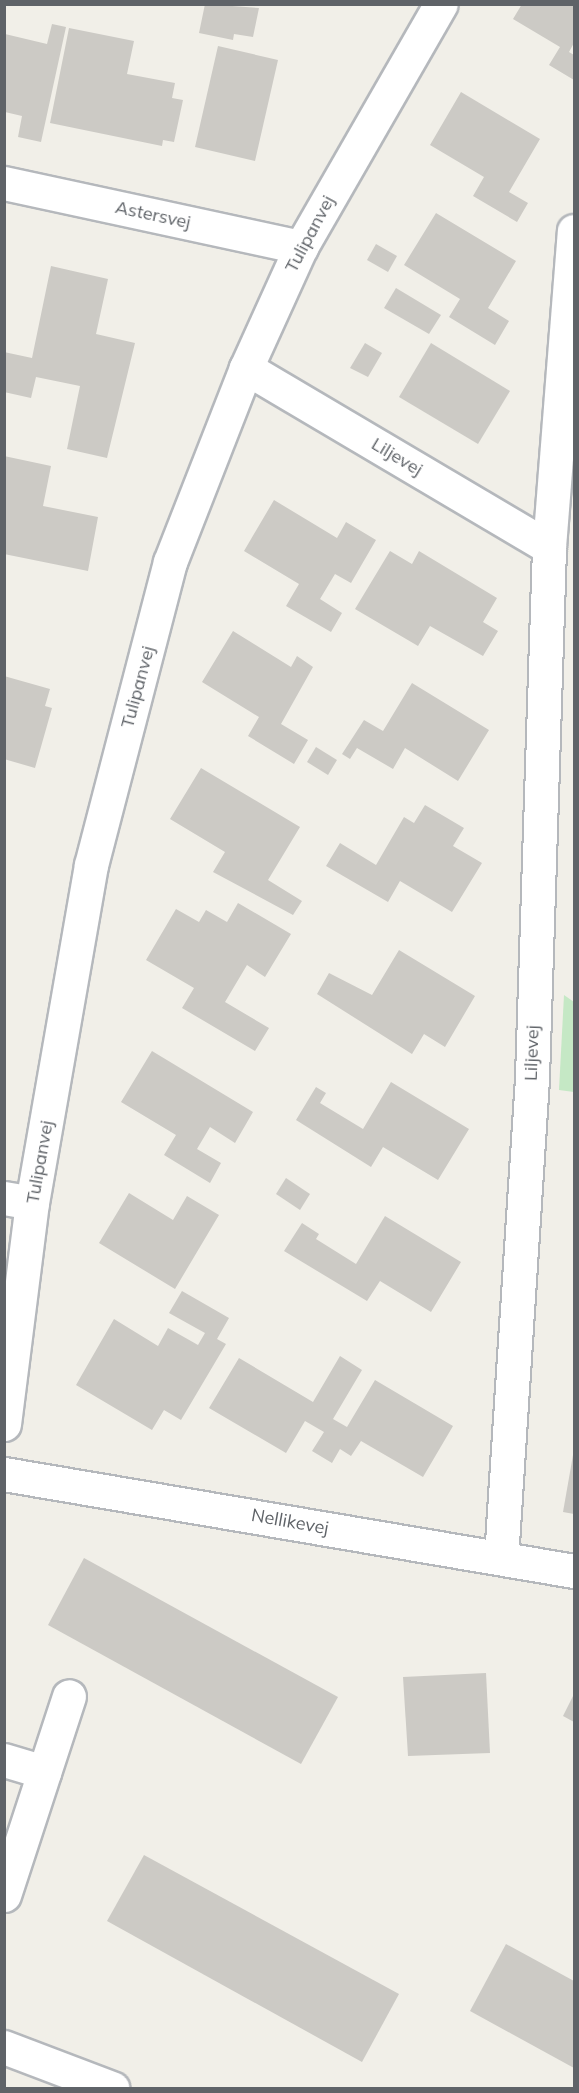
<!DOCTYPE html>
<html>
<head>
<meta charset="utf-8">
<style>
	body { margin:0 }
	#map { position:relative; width:579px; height:2093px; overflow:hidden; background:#f1efe8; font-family:Mulish,sans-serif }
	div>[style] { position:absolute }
	.green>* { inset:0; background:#c5e8c5 }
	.building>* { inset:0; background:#cccac5 }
	.roads { filter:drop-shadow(2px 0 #b5b8bc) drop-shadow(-2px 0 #b5b8bc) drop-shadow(0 2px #b5b8bc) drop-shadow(0 -2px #b5b8bc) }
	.minor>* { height:33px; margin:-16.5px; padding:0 16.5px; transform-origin:16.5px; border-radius:16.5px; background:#fff }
	.tertiary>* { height:33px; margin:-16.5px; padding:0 16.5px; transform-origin:16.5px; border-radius:16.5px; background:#fff }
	span { translate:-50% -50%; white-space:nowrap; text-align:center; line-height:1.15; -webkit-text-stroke:4.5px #fff; paint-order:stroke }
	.street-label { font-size:18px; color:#5f6368 }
	.frame { position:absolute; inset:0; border:6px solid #5f6368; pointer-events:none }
</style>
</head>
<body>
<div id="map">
	<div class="green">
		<i style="clip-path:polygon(564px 995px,574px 1002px,574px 1092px,559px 1090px)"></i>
	</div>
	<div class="building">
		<i style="clip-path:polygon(205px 4px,259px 8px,253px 37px,234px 34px,233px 40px,199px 33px)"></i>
		<i style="clip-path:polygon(522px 4px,574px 4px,574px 43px,569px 52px,574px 55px,574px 80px,549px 65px,560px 47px,513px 19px)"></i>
		<i style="clip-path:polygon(52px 24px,66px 27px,41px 142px,18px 137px,22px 116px,5px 112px,5px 34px,47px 44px)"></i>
		<i style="clip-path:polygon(69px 28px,134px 41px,127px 74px,175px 83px,172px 98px,183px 100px,174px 142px,163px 140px,162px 146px,50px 123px)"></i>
		<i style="clip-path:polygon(218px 46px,278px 60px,255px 161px,195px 147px)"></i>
		<i style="clip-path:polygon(461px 92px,540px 139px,509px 192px,528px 203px,517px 222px,473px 196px,484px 177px,430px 145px)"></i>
		<i style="clip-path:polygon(436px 213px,516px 261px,488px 308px,509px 321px,495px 345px,449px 317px,460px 299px,404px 265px)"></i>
		<i style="clip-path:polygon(376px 244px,397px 256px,388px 272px,367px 260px)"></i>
		<i style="clip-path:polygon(51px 266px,108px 279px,96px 334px,135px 343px,107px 458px,67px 449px,80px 386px,36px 377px,31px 398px,4px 392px,4px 352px,32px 358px)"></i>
		<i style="clip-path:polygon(396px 288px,441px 315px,429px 334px,384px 308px)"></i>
		<i style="clip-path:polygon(365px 343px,382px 353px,368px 377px,350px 368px)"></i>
		<i style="clip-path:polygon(431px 343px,510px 391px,478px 444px,399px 397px)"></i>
		<i style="clip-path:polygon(4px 456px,51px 466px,43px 506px,98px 517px,88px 571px,4px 554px)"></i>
		<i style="clip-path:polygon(274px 500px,337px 538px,346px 522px,376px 540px,351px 583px,335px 574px,320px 599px,342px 613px,331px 632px,286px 606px,299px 584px,244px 551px)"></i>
		<i style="clip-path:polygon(390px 551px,412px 564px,419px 551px,497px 598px,483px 622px,498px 631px,483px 656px,430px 626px,418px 646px,355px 609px)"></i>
		<i style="clip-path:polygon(233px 631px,291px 667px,297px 656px,313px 667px,281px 724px,308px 740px,294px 764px,248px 736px,259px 717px,202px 682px)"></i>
		<i style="clip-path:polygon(4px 676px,50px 689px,45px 706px,52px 708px,35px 768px,4px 759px)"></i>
		<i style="clip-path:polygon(412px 683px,489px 730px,458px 781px,405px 748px,393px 769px,357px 748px,350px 759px,342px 754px,364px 720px,383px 731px)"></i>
		<i style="clip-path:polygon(316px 747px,337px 760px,328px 775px,307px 762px)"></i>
		<i style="clip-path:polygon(201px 768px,300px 827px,268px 880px,302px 901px,293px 915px,213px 872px,225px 852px,170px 819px)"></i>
		<i style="clip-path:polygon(425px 805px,464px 828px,453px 846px,482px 863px,452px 912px,400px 881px,388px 902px,326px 866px,340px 843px,376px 865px,404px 817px,414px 823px)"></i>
		<i style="clip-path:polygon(238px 903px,291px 934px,265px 977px,247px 965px,225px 1002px,269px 1028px,255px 1051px,182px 1008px,194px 988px,146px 960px,176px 909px,199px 922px,206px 910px,227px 922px)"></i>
		<i style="clip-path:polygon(399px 950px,475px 996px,445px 1047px,424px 1034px,412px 1054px,317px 994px,329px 973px,372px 995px)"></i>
		<i style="clip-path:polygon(152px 1051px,253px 1112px,235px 1143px,210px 1127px,197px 1149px,221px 1163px,210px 1183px,164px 1155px,176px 1135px,121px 1102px)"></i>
		<i style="clip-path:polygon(391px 1082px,469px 1129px,438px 1180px,383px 1147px,371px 1167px,296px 1120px,316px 1087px,326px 1093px,320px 1103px,363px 1129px)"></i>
		<i style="clip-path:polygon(286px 1178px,310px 1194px,300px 1210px,276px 1194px)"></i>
		<i style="clip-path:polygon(129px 1193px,173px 1220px,187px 1196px,219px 1215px,175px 1289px,99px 1243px)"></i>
		<i style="clip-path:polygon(385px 1216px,461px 1262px,431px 1312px,380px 1281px,367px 1301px,284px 1251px,302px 1223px,319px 1234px,316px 1239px,356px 1264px)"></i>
		<i style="clip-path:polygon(182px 1291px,229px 1318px,217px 1339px,226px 1344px,181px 1420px,164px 1410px,152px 1430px,76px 1385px,114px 1319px,158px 1346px,168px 1328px,198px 1345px,205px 1333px,169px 1313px)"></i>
		<i style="clip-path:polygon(340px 1356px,362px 1370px,333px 1419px,347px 1427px,375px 1380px,453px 1426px,423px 1477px,361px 1441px,351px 1456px,340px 1449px,332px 1463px,312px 1451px,324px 1432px,305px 1421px,286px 1453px,209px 1408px,239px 1358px,313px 1402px)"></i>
		<i style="clip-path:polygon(573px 1455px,574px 1455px,574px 1514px,563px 1512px)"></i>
		<i style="clip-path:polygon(84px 1558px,338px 1697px,301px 1764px,48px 1625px)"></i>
		<i style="clip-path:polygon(486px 1673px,490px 1753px,408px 1756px,403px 1677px)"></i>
		<i style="clip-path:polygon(574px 1694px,574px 1722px,563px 1716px)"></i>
		<i style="clip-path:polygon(144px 1855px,399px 1994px,362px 2062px,107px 1921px)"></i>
		<i style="clip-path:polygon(506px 1944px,574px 1981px,574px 2068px,470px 2011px)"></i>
	</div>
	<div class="roads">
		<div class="minor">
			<i style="left:4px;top:183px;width:304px;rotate:12.2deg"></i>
			<i style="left:246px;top:368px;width:352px;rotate:30.6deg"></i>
			<i style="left:4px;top:1198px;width:28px;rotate:10deg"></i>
			<i style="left:4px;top:1424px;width:223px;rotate:-82.8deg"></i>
			<i style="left:32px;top:1203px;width:343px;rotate:-80.1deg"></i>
			<i style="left:91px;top:865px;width:313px;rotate:-75.4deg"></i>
			<i style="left:170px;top:562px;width:208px;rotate:-68.6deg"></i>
			<i style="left:246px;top:368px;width:133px;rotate:-65.6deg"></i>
			<i style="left:301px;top:247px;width:280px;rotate:-60.1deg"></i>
			<i style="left:4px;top:1474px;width:578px;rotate:9.66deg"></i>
			<i style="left:501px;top:1558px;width:482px;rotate:-86.3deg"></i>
			<i style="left:532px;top:1077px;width:530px;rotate:-88.16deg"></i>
			<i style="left:549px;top:547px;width:317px;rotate:-85.5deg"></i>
			<i style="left:4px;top:1760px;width:42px;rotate:16.7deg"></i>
			<i style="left:4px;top:1895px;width:209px;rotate:-71.9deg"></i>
		</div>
		<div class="tertiary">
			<i style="left:4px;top:2047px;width:116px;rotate:20.8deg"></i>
		</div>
	</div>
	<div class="street-label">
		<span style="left:153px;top:215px;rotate:12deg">Astersvej</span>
		<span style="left:310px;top:234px;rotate:-62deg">Tulipanvej</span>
		<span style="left:397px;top:457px;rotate:31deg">Liljevej</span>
		<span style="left:138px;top:687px;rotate:-75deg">Tulipanvej</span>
		<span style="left:532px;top:1053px;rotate:-88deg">Liljevej</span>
		<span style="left:40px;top:1162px;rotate:-80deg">Tulipanvej</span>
		<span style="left:290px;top:1522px;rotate:10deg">Nellikevej</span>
	</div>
	<div class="frame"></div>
</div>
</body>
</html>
